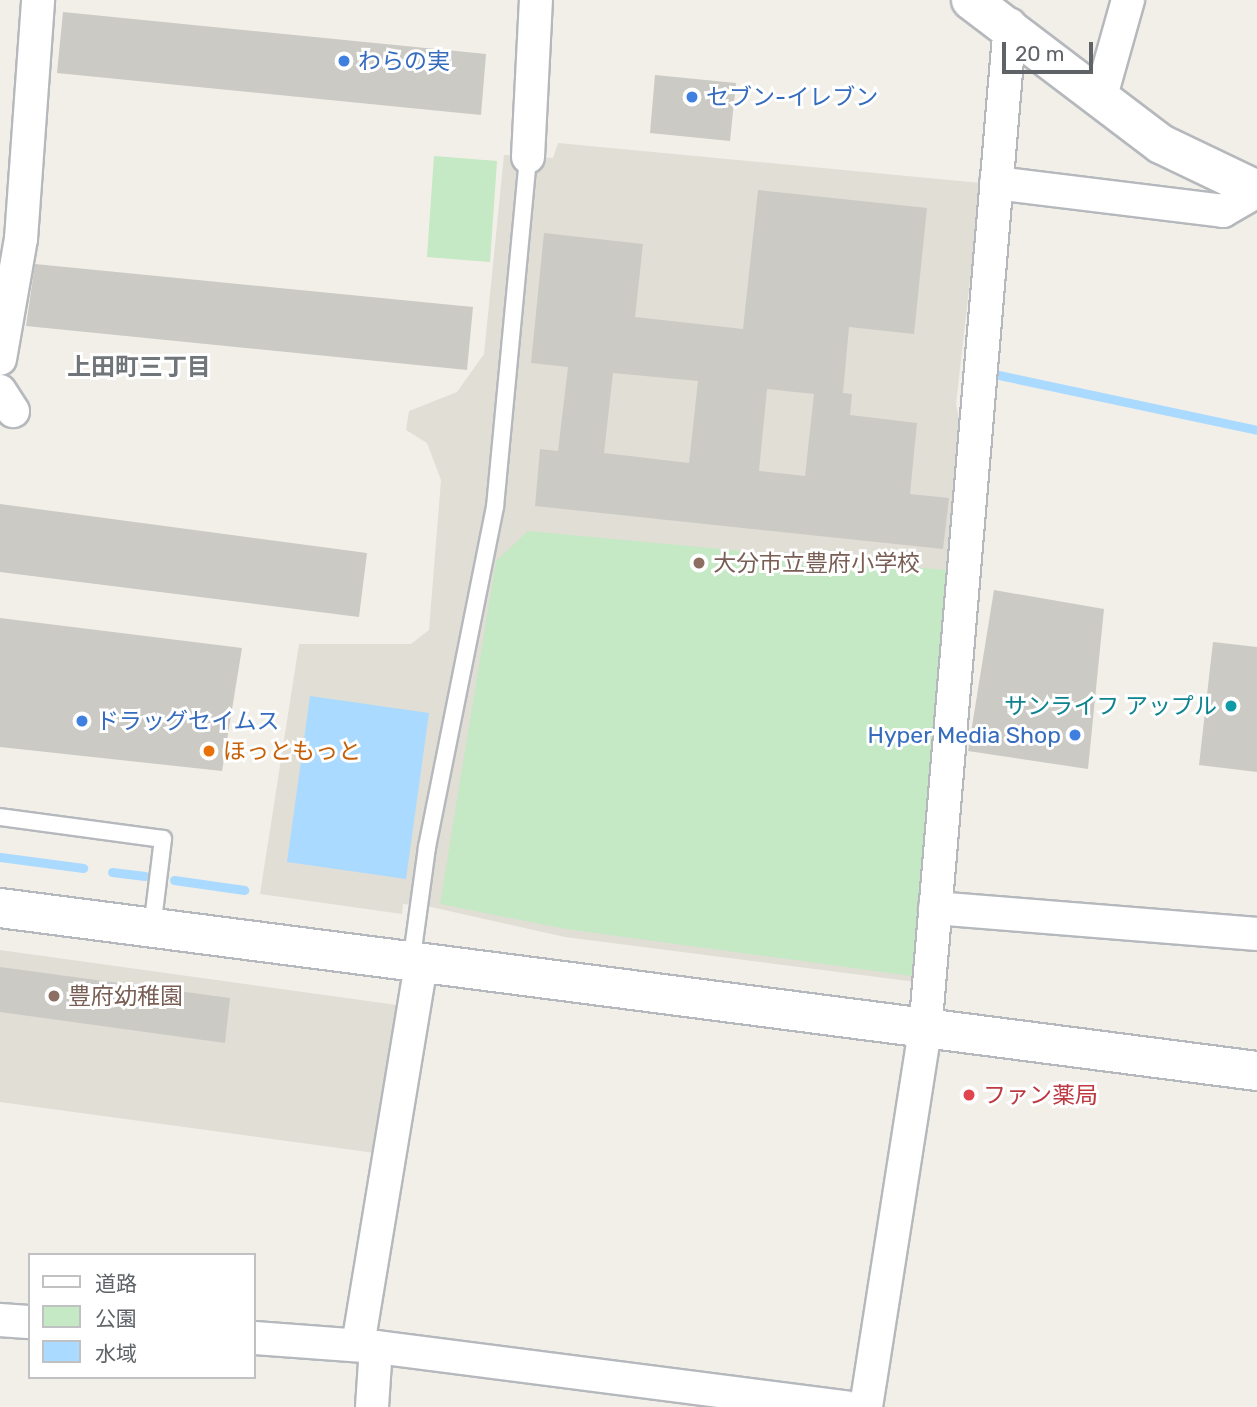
<!DOCTYPE html>
<html>
<head>
<meta charset="utf-8">
<style>
	body { margin:0 }
	#map { position:relative; width:1257px; height:1407px; overflow:hidden; background:#f1efe8; font-family:Rubik,"Noto Sans JP",sans-serif }
	div>[style] { position:absolute }
	.education>* { inset:0; background:#e1ded6 }
	.green>* { inset:0; background:#c5e8c5 }
	.water>* { inset:0; background:#aadaff }
	.stream>* { height:9px; margin:-4.5px; padding:0 4.5px; transform-origin:4.5px; border-radius:4.5px; background:#aadaff }
	.building>* { inset:0; background:#cccac5 }
	.roads { filter:drop-shadow(2px 0 #b5b8bc) drop-shadow(-2px 0 #b5b8bc) drop-shadow(0 2px #b5b8bc) drop-shadow(0 -2px #b5b8bc) }
	.service>* { height:16px; margin:-8px; padding:0 8px; transform-origin:8px; border-radius:8px; background:#fff }
	.minor>* { height:32px; margin:-16px; padding:0 16px; transform-origin:16px; border-radius:16px; background:#fff }
	.tertiary>* { height:38px; margin:-19px; padding:0 19px; transform-origin:19px; border-radius:19px; background:#fff }
	.dots>* { width:19px; height:19px; translate:-50% -50%; box-sizing:border-box; border:4px solid #fff; border-radius:50% }
	span { translate:-50% -50%; white-space:nowrap; text-align:center; line-height:1.15; -webkit-text-stroke:6px #fff; paint-order:stroke }
	.shop-label { font-size:23px; color:#366cbe }
	.left { translate:0 -50%; text-align:left }
	.right { translate:-100% -50%; text-align:right }
	.education-label { font-size:23px; color:#785e54 }
	.culture-label { font-size:23px; color:#0d838f }
	.food-label { font-size:23px; color:#c56008 }
	.health-label { font-size:23px; color:#be3a42 }
	.neighbourhood-label { font-size:24px; color:#70757a; font-weight:700 }
	.legend { position:absolute; left:28px; top:1253px; width:228px; height:126px; box-sizing:border-box; background:#fff; border:2px solid #bfc1c3; margin:0; padding:9px 12px; list-style:none; font-size:21px; color:#5f6368 }
	.legend li { display:flex; align-items:center; gap:14px; height:35px }
	.legend b { width:35px; border:2px solid #bfc1c3 }
	.scale { position:absolute; left:1002px; top:42px; width:91px; height:32px; box-sizing:border-box; border:4px solid #5f6368; border-top:0; padding-left:9px; font-size:21px; line-height:24px; white-space:nowrap; color:#5f6368; -webkit-text-stroke:5px #fff; paint-order:stroke }
</style>
</head>
<body>
<div id="map">
	<div class="education">
		<i style="clip-path:polygon(558px 143px,981px 183px,956px 404px,970px 473px,916px 982px,565px 937px,431px 907px,403px 904px,402px 914px,260px 894px,299px 644px,411px 644px,429px 630px,441px 480px,427px 443px,406px 430px,409px 411px,457px 392px,484px 354px,504px 155px,553px 158px)"></i>
		<i style="clip-path:polygon(0 950px,397px 1005px,375px 1153px,0 1102px)"></i>
	</div>
	<div class="green">
		<i style="clip-path:polygon(434px 156px,497px 161px,490px 262px,427px 257px)"></i>
		<i style="clip-path:polygon(528px 531px,956px 571px,912px 976px,566px 929px,440px 904px,496px 561px)"></i>
	</div>
	<div class="water">
		<i style="clip-path:polygon(310px 696px,429px 713px,406px 879px,287px 862px)"></i>
	</div>
	<div class="stream">
		<i style="left:994px;top:374px;width:269px;rotate:12deg"></i>
		<i style="left:0;top:857px;width:84px;rotate:7.5deg"></i>
		<i style="left:112px;top:872px;width:33px;rotate:7deg"></i>
		<i style="left:174px;top:880px;width:71px;rotate:8.1deg"></i>
	</div>
	<div class="building">
		<i style="clip-path:polygon(63px 12px,486px 54px,481px 115px,57px 73px)"></i>
		<i style="clip-path:polygon(655px 75px,736px 83px,730px 141px,650px 133px)"></i>
		<i style="clip-path:polygon(evenodd,758px 190px,927px 208px,914px 334px,849px 327px,843px 393px,852px 394px,850px 415px,917px 423px,910px 494px,949px 498px,943px 549px,535px 506px,540px 449px,558px 451px,568px 367px,531px 363px,544px 233px,643px 244px,635px 317px,743px 329px,758px 190px,613px 373px,698px 381px,689px 463px,604px 453px,613px 373px,758px 190px,767px 389px,814px 394px,805px 476px,759px 471px,767px 389px)"></i>
		<i style="clip-path:polygon(35px 264px,473px 307px,467px 370px,26px 326px)"></i>
		<i style="clip-path:polygon(0 504px,367px 553px,359px 617px,0 572px)"></i>
		<i style="clip-path:polygon(994px 590px,1104px 609px,1088px 769px,968px 751px)"></i>
		<i style="clip-path:polygon(0 618px,242px 648px,222px 771px,0 747px)"></i>
		<i style="clip-path:polygon(1213px 642px,1257px 647px,1257px 772px,1199px 765px)"></i>
		<i style="clip-path:polygon(0 967px,230px 998px,225px 1043px,0 1012px)"></i>
	</div>
	<div class="roads">
		<div class="service">
			<i style="left:0;top:817px;width:164px;rotate:7.7deg"></i>
			<i style="left:163px;top:839px;width:91px;rotate:97deg"></i>
			<i style="left:411px;top:964px;width:118px;rotate:-82.2deg"></i>
			<i style="left:427px;top:847px;width:347px;rotate:-78.7deg"></i>
			<i style="left:495px;top:507px;width:352px;rotate:-84.6deg"></i>
		</div>
		<div class="minor">
			<i style="left:1101px;top:96px;width:100px;rotate:-74.3deg"></i>
			<i style="left:528px;top:157px;width:157px;rotate:-87.1deg"></i>
			<i style="left:996px;top:183px;width:229px;rotate:7deg"></i>
			<i style="left:1223px;top:211px;width:39px;rotate:-30deg"></i>
			<i style="left:0;top:359px;width:122px;rotate:-80.1deg"></i>
			<i style="left:21px;top:239px;width:240px;rotate:-85.9deg"></i>
			<i style="left:0;top:391px;width:24px;rotate:57deg"></i>
			<i style="left:935px;top:908px;width:323px;rotate:4.6deg"></i>
			<i style="left:0;top:1320px;width:30px;rotate:4deg"></i>
			<i style="left:254px;top:1338px;width:122px;rotate:4.2deg"></i>
			<i style="left:376px;top:1347px;width:474px;rotate:7.3deg"></i>
			<i style="left:358px;top:1345px;width:385px;rotate:-80.6deg"></i>
			<i style="left:372px;top:1407px;width:60px;rotate:-86.2deg"></i>
			<i style="left:866px;top:1407px;width:380px;rotate:-81.1deg"></i>
			<i style="left:925px;top:1032px;width:1011px;rotate:-85.18deg"></i>
		</div>
		<div class="tertiary">
			<i style="left:971px;top:0;width:238px;rotate:37.2deg"></i>
			<i style="left:1161px;top:144px;width:106px;rotate:25.6deg"></i>
			<i style="left:0;top:908px;width:1268px;rotate:7.39deg"></i>
		</div>
	</div>
	<div class="dots">
		<i style="left:344px;top:61px;background:#3f7fe0"></i>
		<i style="left:692px;top:97px;background:#3f7fe0"></i>
		<i style="left:699px;top:563px;background:#8d6e63"></i>
		<i style="left:1231px;top:706px;background:#0f9aa8"></i>
		<i style="left:82px;top:721px;background:#3f7fe0"></i>
		<i style="left:1075px;top:735px;background:#3f7fe0"></i>
		<i style="left:209px;top:751px;background:#e8710a"></i>
		<i style="left:54px;top:996px;background:#8d6e63"></i>
		<i style="left:969px;top:1095px;background:#e0444e"></i>
	</div>
	<div class="shop-label">
		<span class="left" style="left:358px;top:61px">わらの実</span>
		<span class="left" style="left:706px;top:97px">セブン-イレブン</span>
		<span class="left" style="left:96px;top:721px">ドラッグセイムス</span>
		<span class="right" style="left:1061px;top:735px">Hyper Media Shop</span>
	</div>
	<div class="education-label">
		<span class="left" style="left:713px;top:563px">大分市立豊府小学校</span>
		<span class="left" style="left:68px;top:996px">豊府幼稚園</span>
	</div>
	<div class="culture-label">
		<span class="right" style="left:1217px;top:706px">サンライフ アップル</span>
	</div>
	<div class="food-label">
		<span class="left" style="left:223px;top:751px">ほっともっと</span>
	</div>
	<div class="health-label">
		<span class="left" style="left:983px;top:1095px">ファン薬局</span>
	</div>
	<div class="neighbourhood-label">
		<span style="left:139px;top:368px">上田町三丁目</span>
	</div>
	<ul class="legend">
	<li><b style="height:9px;background:#fff"></b>道路</li>
	<li><b style="height:19px;background:#c5e8c5"></b>公園</li>
	<li><b style="height:19px;background:#aadaff"></b>水域</li>
	</ul>
	<div class="scale">20 m</div>
</div>
</body>
</html>
